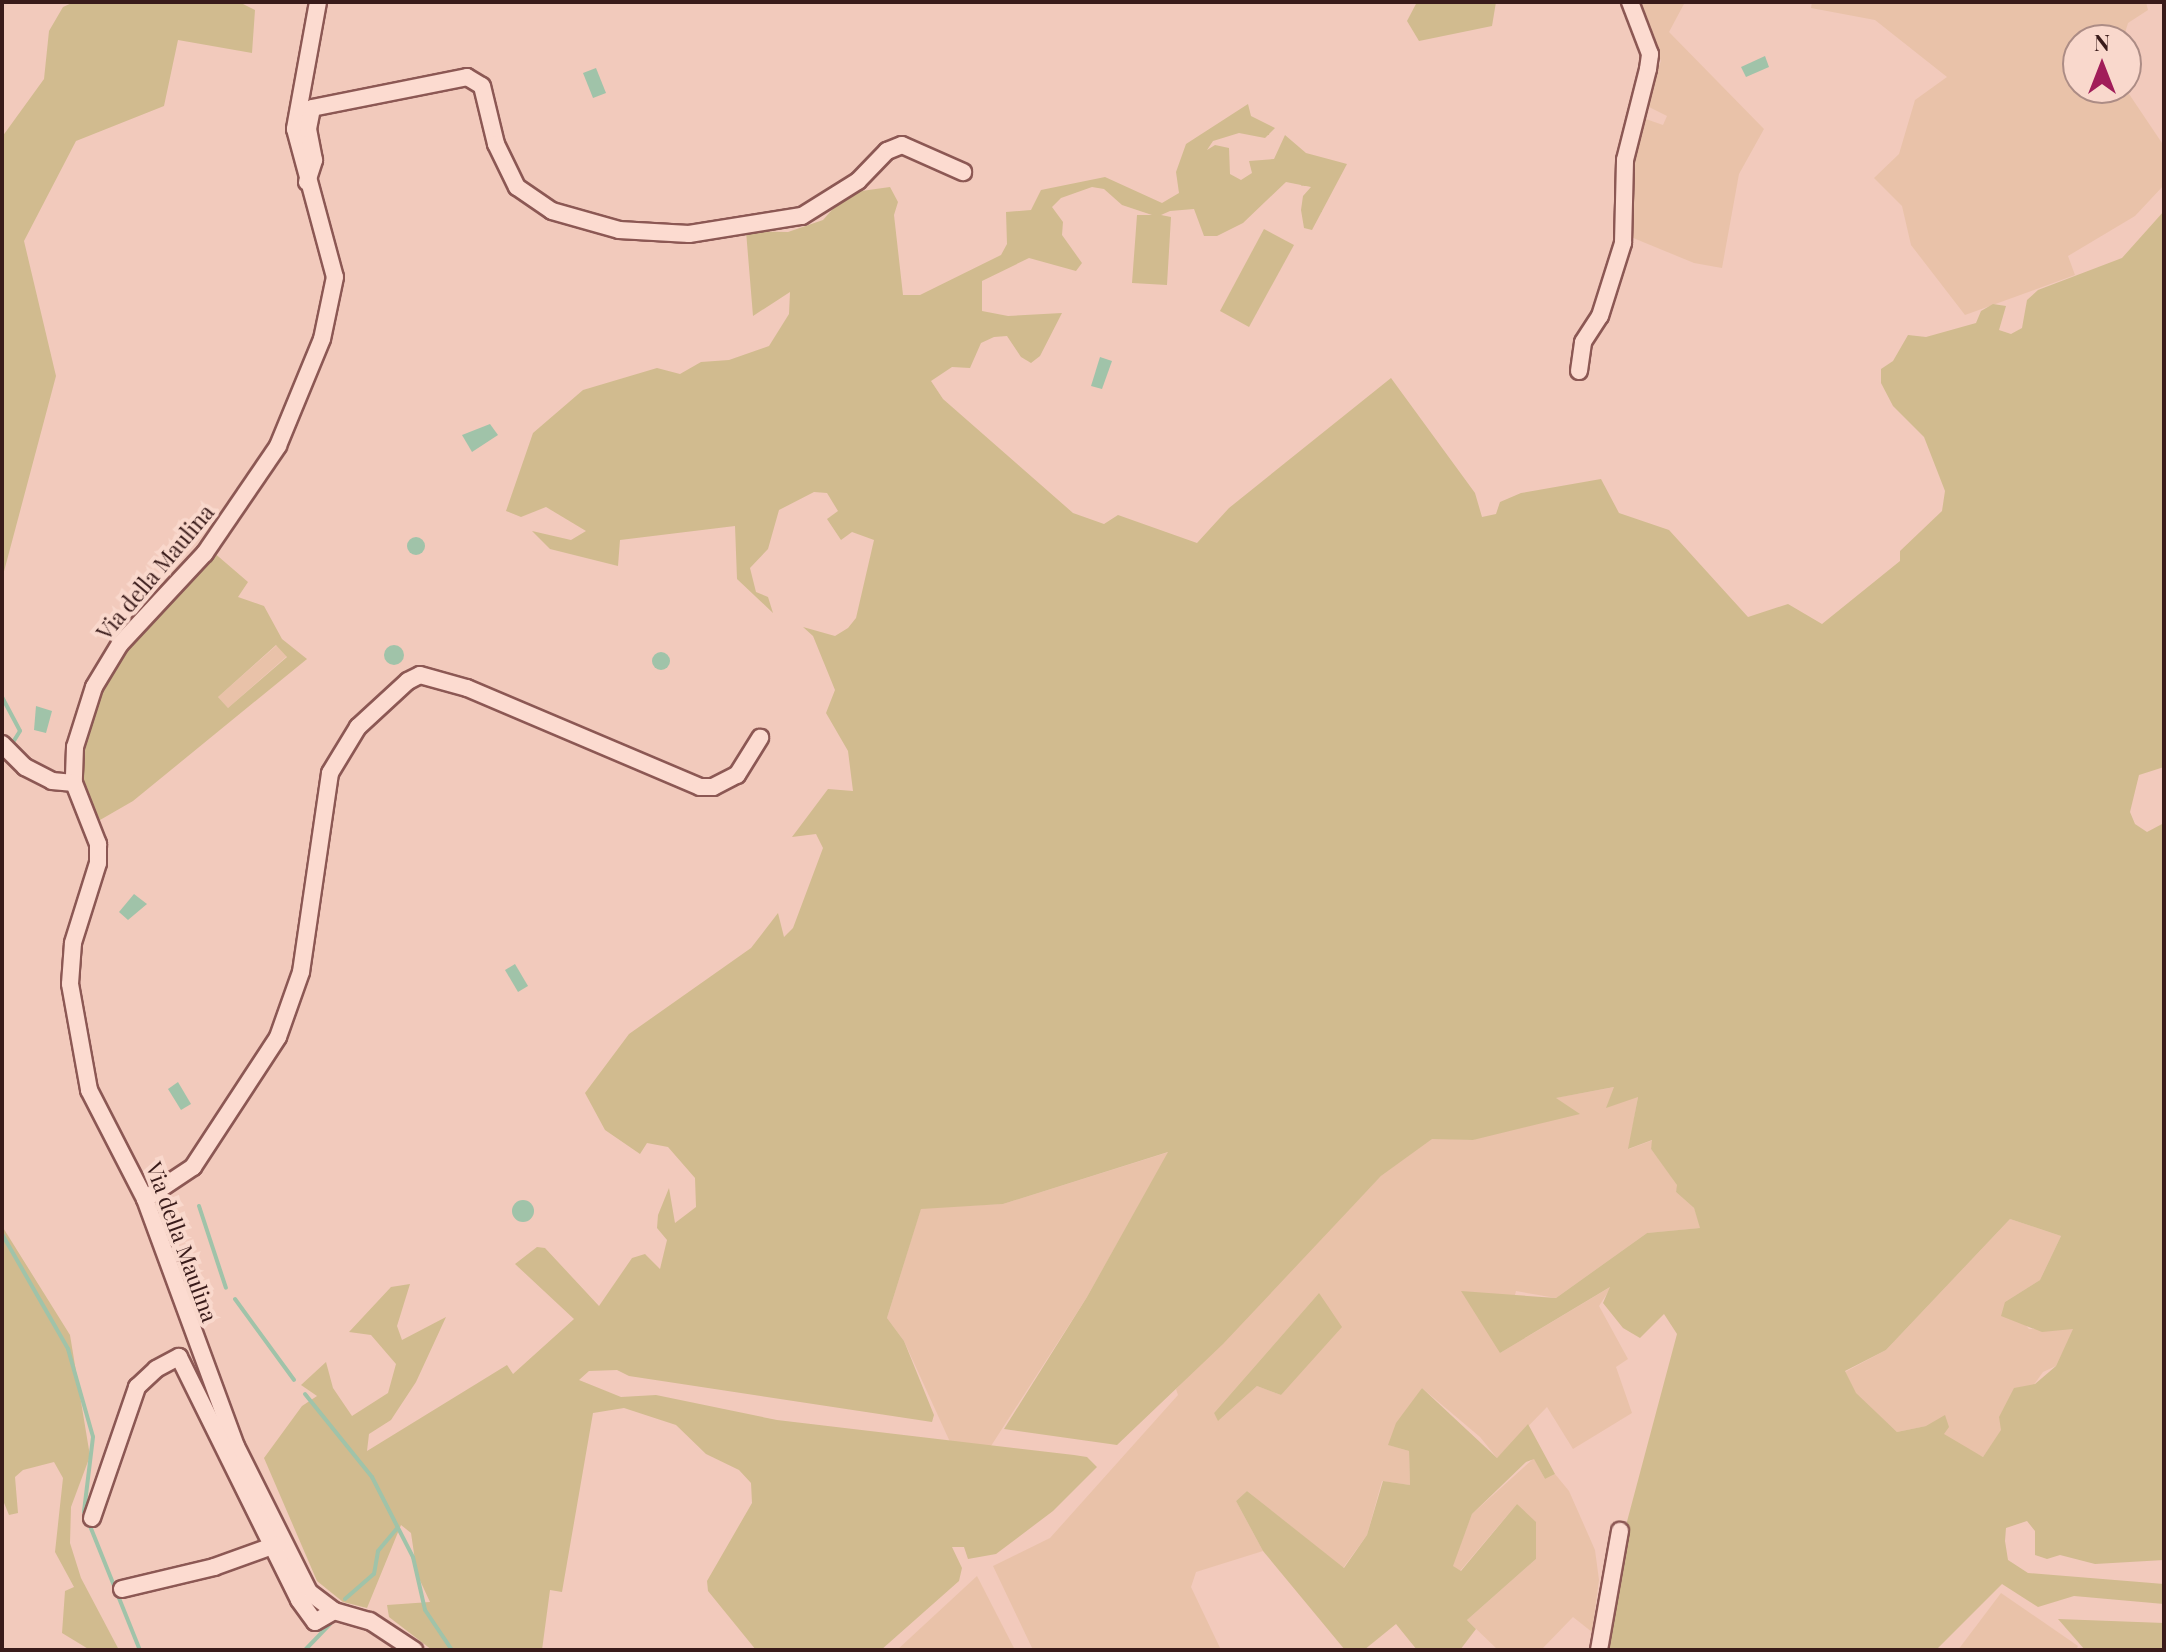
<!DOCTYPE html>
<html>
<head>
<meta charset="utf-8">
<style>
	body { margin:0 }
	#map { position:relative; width:2166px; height:1652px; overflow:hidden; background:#f2cabc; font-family:"Playfair Display",serif }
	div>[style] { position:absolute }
	.farmland>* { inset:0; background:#e9c2a9 }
	.green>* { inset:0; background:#d1bb8f }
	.water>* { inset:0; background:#a0c3a9 }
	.round { border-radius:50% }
	.stream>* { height:4px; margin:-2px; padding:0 2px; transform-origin:2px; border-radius:2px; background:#a0c3a9 }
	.roads { filter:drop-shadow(2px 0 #8c5854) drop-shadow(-2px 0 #8c5854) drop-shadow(0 2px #8c5854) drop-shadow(0 -2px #8c5854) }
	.minor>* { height:16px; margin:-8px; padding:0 8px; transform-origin:8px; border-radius:8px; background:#fcdbd0 }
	span { translate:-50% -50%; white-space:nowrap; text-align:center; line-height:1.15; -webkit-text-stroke:8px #f9d8cc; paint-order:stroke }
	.street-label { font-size:22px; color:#391b1a }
	.frame { position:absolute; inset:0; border:4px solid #391b1a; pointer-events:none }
	.north { position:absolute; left:2062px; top:24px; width:80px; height:80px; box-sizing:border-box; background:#f9d8cc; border:2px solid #ac8c85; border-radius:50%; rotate:0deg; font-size:22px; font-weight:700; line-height:32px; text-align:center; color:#391b1a }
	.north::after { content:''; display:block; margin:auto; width:28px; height:36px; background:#a11d59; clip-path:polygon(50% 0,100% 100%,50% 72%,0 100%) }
</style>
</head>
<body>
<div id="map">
	<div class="farmland">
		<i style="clip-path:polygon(1635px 2px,1685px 2px,1669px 32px,1764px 129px,1739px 174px,1722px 268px,1694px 263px,1626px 235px,1640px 117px,1663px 125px,1667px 116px,1643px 104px,1661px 61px)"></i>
		<i style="clip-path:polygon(1812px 2px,2146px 2px,2148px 10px,2128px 23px,2123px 40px,2078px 40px,2078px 88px,2125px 88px,2164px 146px,2164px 185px,2135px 216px,2068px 256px,2075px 275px,1965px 315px,1911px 245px,1902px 206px,1874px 178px,1899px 154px,1915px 100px,1947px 77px,1875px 20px,1811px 8px)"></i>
		<i style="clip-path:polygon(277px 645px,287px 656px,228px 708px,218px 697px)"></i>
		<i style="clip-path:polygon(evenodd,1615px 1087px,1607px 1107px,1638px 1096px,1629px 1149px,1653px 1140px,1651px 1149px,1678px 1185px,1676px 1192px,1694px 1208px,1701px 1228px,1647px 1233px,1556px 1298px,1516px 1291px,1500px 1353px,1612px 1286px,1599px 1306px,1628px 1359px,1616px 1367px,1632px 1413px,1573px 1449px,1547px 1407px,1497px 1458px,1480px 1437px,1422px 1388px,1389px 1445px,1409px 1451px,1410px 1485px,1382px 1481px,1367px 1535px,1343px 1568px,1247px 1491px,1236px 1501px,1263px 1551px,1196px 1572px,1191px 1587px,1221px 1650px,1033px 1650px,993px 1566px,1050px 1538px,1178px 1395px,1176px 1389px,1381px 1176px,1432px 1138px,1473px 1140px,1555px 1098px,1615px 1087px,1319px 1293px,1281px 1395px,1257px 1386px,1219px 1420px,1214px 1413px,1319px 1293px)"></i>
		<i style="clip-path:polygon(1169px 1152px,1087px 1297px,982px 1460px,950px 1442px,904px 1341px,887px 1318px,921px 1208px,1003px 1204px)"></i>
		<i style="clip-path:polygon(2010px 1219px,2061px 1236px,2040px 1280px,2005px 1302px,2029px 1329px,2074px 1329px,2056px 1366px,2043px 1372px,1983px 1457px,1926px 1426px,1897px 1432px,1855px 1393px,1845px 1372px,1886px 1350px)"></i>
		<i style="clip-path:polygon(1534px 1458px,1545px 1479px,1555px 1474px,1569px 1491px,1595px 1550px,1599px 1580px,1592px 1632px,1573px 1617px,1541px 1650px,1498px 1650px,1467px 1620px,1536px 1559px,1517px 1504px,1460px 1571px,1452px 1566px,1472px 1514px)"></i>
		<i style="clip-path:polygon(977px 1576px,1015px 1650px,897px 1650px)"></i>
		<i style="clip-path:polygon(2001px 1593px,2078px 1646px,2076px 1650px,1958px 1650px)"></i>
	</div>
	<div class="green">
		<i style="clip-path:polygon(74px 2px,239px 2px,255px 10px,252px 53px,178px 40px,164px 106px,76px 141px,24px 241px,56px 376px,2px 579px,2px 137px,44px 79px,49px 31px,63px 7px)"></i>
		<i style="clip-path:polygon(1417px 2px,1496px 2px,1492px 26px,1419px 41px,1407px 21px)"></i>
		<i style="clip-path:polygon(evenodd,1248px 104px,1251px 116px,1275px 128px,1265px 138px,1239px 133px,1213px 141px,1207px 150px,1215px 145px,1229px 148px,1230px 174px,1241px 180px,1252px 173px,1249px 161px,1274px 159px,1285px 135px,1306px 153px,1347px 164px,1312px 230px,1304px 228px,1301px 210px,1303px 196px,1311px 187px,1286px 182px,1243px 223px,1217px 236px,1204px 236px,1194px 209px,1170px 211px,1161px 215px,1171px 217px,1167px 285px,1132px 283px,1137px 215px,1152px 215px,1122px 205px,1104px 189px,1092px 187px,1061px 198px,1052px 207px,1063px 222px,1062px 235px,1082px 263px,1076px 271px,1029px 258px,982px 281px,982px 311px,1008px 316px,1062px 313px,1040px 356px,1031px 363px,1021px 357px,1007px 336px,994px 337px,981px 343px,970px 368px,952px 367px,931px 381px,943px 399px,1073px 513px,1104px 524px,1118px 515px,1197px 543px,1229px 508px,1391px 378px,1475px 493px,1482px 517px,1496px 514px,1500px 502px,1521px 493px,1601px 479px,1619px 513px,1669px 530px,1748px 617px,1788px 604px,1822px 624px,1900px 561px,1900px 551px,1942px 511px,1945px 491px,1924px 437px,1893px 406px,1881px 383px,1881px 369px,1893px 361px,1908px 335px,1926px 337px,1976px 323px,1981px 311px,1993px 304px,2006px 306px,1999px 330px,2011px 334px,2022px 328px,2027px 300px,2038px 290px,2122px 258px,2164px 211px,2164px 767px,2139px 775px,2130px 812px,2135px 824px,2147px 832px,2164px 823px,2164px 1560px,2095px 1564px,2060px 1555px,2047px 1559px,2035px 1555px,2035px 1531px,2027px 1521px,2006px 1528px,2005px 1541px,2008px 1560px,2028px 1573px,2164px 1584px,2164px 1604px,2074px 1596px,2038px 1607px,2002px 1584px,1936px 1650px,1601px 1650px,1621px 1544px,1677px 1334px,1664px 1314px,1640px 1338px,1623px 1328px,1603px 1303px,1610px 1287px,1500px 1353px,1461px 1291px,1556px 1298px,1647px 1233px,1700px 1228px,1694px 1208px,1676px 1192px,1677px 1185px,1651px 1149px,1652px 1140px,1628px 1149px,1638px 1097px,1606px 1108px,1614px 1087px,1556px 1098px,1580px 1114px,1473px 1140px,1432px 1139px,1381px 1176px,1223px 1344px,1117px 1445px,1004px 1429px,1087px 1297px,1168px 1152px,1003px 1204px,921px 1209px,887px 1318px,904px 1341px,934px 1415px,932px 1422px,629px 1376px,617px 1370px,589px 1371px,579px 1380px,621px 1397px,656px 1395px,777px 1420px,1074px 1455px,1087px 1457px,1097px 1467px,1053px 1511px,996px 1554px,968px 1559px,964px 1547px,952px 1547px,962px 1568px,959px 1581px,881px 1650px,756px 1650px,708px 1591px,707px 1581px,752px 1503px,751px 1483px,739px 1470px,706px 1454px,676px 1425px,624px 1408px,593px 1413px,562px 1592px,550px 1590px,542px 1650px,432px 1650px,389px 1617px,387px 1605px,430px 1602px,417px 1574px,411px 1533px,401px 1525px,367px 1608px,343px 1602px,317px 1581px,264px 1458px,302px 1406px,317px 1396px,301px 1385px,326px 1362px,333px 1388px,352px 1416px,388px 1393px,396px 1364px,371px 1335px,349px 1332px,391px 1287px,410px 1284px,397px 1326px,402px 1340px,446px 1317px,416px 1382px,391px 1420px,369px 1434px,367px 1451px,507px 1365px,513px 1374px,574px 1319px,515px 1264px,537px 1247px,545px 1248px,599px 1306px,632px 1258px,645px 1254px,660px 1269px,667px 1240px,657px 1228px,658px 1215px,669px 1188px,675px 1223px,696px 1207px,695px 1178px,668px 1147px,647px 1143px,640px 1154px,605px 1130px,585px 1093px,629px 1034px,751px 948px,778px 913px,784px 937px,793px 928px,823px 848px,816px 834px,792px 837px,828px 789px,853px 791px,848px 751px,826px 713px,835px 690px,813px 636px,803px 627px,835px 636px,848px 628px,856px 618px,874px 540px,852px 532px,841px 540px,827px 519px,838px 511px,827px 493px,814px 492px,779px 510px,768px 549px,750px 568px,756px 592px,768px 597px,773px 613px,737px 579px,735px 526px,620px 540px,618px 566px,550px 549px,532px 531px,571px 540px,586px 531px,546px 507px,521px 517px,506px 511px,533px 433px,583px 390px,657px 368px,680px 374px,701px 362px,729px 360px,769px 346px,789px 314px,790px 292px,753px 316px,746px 231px,788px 232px,823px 220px,847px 193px,890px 187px,898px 202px,894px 215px,903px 295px,920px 295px,1001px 255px,1007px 244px,1006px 212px,1031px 210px,1041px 190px,1105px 177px,1162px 203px,1179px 193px,1176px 172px,1186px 144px,1248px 104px,2010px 1219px,2061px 1236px,2040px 1280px,2005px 1302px,2001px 1316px,2042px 1332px,2073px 1329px,2056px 1366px,2035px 1384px,2014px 1388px,1999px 1417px,2001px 1430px,1983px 1457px,1944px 1434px,1949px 1427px,1945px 1415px,1926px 1426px,1897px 1432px,1856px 1393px,1845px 1371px,1886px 1350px,2010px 1219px)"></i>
		<i style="clip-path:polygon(1264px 229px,1294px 245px,1249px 327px,1220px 311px)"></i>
		<i style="clip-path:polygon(evenodd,212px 551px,248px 582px,238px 597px,264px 606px,282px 639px,307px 659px,133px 801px,100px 820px,82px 783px,79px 752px,90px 718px,130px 639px,212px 551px,276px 645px,287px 657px,228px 708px,218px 697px,276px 645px)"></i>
		<i style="clip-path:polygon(2px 1226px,70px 1335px,90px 1456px,71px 1507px,70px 1543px,81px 1578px,119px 1650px,90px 1650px,62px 1633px,65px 1591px,74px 1587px,55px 1552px,63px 1478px,54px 1462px,23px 1470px,15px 1477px,18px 1513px,9px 1515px,2px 1498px)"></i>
		<i style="clip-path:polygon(1319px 1293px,1342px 1327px,1281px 1395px,1257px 1386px,1218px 1421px,1214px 1413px)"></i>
		<i style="clip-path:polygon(1422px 1388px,1497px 1458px,1528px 1424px,1555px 1474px,1545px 1479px,1534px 1459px,1526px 1462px,1472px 1514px,1453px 1566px,1461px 1571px,1517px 1504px,1536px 1522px,1536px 1559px,1467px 1620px,1476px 1629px,1460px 1650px,1417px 1650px,1396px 1624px,1364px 1650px,1345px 1650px,1263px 1551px,1236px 1501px,1247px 1491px,1344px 1568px,1367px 1535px,1383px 1481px,1410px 1485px,1409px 1451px,1388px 1445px,1396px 1423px)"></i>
		<i style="clip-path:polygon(2058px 1619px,2164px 1623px,2164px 1650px,2085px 1650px)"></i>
	</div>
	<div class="water">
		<i style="clip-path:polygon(1765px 56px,1769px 67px,1746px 77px,1741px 67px)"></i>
		<i style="clip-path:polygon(596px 68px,606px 93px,593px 98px,583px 73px)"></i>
		<i style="clip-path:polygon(1100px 357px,1112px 361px,1102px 389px,1091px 386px)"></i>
		<i style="clip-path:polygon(490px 424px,498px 435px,472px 452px,462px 435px)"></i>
		<i class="round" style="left:407px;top:537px;width:18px;height:18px"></i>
		<i class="round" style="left:384px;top:645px;width:20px;height:20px"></i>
		<i class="round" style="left:652px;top:652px;width:18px;height:18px"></i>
		<i style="clip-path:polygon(36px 706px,52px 711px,46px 733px,34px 730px)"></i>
		<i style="clip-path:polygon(134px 894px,147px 904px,128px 920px,119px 912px)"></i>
		<i style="clip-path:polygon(515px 964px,528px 986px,518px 992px,505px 970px)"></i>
		<i style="clip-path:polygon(178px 1082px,191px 1104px,181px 1110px,168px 1089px)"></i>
		<i class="round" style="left:512px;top:1200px;width:22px;height:22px"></i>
	</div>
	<div class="stream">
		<i style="left:2px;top:697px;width:38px;rotate:62deg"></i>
		<i style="left:20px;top:731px;width:19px;rotate:122deg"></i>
		<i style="left:199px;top:1206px;width:86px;rotate:71.8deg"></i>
		<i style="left:2px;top:1234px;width:133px;rotate:60.1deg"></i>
		<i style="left:68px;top:1349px;width:91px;rotate:74.1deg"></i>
		<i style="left:93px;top:1437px;width:75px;rotate:96.9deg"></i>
		<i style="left:84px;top:1511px;width:150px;rotate:68.1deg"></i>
		<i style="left:235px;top:1299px;width:100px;rotate:53.9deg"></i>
		<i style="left:305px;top:1394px;width:107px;rotate:51.1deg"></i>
		<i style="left:372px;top:1477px;width:90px;rotate:62.9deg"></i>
		<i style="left:413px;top:1557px;width:54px;rotate:77.2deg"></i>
		<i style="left:425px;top:1610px;width:48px;rotate:56deg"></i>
		<i style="left:345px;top:1599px;width:38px;rotate:-41deg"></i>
		<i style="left:374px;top:1574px;width:23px;rotate:-80deg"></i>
		<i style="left:378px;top:1551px;width:30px;rotate:-50deg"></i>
		<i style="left:305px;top:1650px;width:36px;rotate:-46deg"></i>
	</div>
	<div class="roads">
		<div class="minor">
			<i style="left:318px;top:2px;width:129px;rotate:100.3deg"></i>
			<i style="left:295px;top:129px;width:153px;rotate:74.9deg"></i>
			<i style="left:335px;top:277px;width:63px;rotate:101.8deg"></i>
			<i style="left:322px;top:339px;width:116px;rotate:112.4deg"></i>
			<i style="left:278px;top:446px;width:130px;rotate:124.3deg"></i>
			<i style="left:205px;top:553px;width:125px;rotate:133deg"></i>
			<i style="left:120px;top:644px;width:50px;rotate:121.2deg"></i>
			<i style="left:94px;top:687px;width:63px;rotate:107.6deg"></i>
			<i style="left:75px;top:747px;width:36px;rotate:92deg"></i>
			<i style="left:74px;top:783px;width:66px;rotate:68.5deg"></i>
			<i style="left:98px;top:844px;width:19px;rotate:90deg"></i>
			<i style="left:98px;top:863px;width:84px;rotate:107.4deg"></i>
			<i style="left:73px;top:943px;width:41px;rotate:94.2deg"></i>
			<i style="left:70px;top:984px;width:108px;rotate:79.8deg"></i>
			<i style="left:89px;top:1090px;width:123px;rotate:62.8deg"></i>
			<i style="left:145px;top:1199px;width:263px;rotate:69.8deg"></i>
			<i style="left:236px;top:1446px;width:163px;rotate:63.4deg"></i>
			<i style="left:309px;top:1592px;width:31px;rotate:37deg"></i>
			<i style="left:334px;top:1611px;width:37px;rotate:16deg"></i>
			<i style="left:370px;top:1621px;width:53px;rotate:33.4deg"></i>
			<i style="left:307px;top:182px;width:23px;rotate:-72deg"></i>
			<i style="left:314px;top:160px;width:32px;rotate:-101deg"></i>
			<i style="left:308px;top:129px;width:21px;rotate:-79deg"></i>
			<i style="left:312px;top:108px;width:158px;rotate:-11.3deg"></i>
			<i style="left:467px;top:77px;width:17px;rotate:31deg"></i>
			<i style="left:482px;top:86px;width:60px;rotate:76.4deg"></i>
			<i style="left:496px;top:144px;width:48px;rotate:64deg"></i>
			<i style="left:517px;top:187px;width:42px;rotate:34.4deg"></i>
			<i style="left:552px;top:211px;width:70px;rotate:15.8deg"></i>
			<i style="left:619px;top:230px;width:70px;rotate:3.3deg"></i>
			<i style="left:689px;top:234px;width:114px;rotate:-9.1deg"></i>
			<i style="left:802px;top:216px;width:66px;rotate:-32deg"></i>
			<i style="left:858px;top:181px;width:42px;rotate:-46deg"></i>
			<i style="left:887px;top:151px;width:16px;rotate:-22deg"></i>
			<i style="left:902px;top:145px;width:67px;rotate:23.9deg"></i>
			<i style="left:1579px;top:371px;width:29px;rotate:-82deg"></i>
			<i style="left:1583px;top:342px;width:31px;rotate:-57deg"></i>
			<i style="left:1600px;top:316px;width:77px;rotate:-72.5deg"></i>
			<i style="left:1623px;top:243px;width:83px;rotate:-88.6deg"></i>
			<i style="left:1625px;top:160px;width:94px;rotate:-75.8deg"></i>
			<i style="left:1648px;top:69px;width:15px;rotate:-82deg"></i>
			<i style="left:1650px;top:54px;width:56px;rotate:-111deg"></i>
			<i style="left:2px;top:744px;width:33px;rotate:45deg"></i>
			<i style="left:25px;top:767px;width:30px;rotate:27deg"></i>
			<i style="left:52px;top:781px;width:22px;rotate:5deg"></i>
			<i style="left:145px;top:1199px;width:58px;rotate:-33.7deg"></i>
			<i style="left:193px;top:1167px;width:155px;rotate:-56.8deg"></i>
			<i style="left:278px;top:1037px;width:69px;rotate:-70.5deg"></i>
			<i style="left:301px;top:972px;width:201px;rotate:-81.7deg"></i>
			<i style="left:330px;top:773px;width:54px;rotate:-58.7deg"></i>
			<i style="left:358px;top:727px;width:68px;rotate:-42.6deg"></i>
			<i style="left:408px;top:681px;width:13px;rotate:-27deg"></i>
			<i style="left:420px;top:675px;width:49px;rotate:15.5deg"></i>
			<i style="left:467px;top:688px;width:253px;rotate:23deg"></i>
			<i style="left:700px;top:787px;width:13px"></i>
			<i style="left:713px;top:787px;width:27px;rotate:-27deg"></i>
			<i style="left:737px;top:775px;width:44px;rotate:-58.1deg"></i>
			<i style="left:92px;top:1518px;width:139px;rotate:-71deg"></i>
			<i style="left:137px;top:1387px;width:26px;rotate:-43deg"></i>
			<i style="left:156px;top:1369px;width:26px;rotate:-28deg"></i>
			<i style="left:179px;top:1357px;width:271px;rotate:63.7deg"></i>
			<i style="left:299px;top:1600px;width:27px;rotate:54deg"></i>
			<i style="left:315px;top:1622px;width:22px;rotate:-30deg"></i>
			<i style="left:122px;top:1589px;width:95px;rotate:-13.4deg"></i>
			<i style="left:214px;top:1567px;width:68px;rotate:-19.8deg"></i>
			<i style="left:1599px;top:1650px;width:121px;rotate:-80deg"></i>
		</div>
	</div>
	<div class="street-label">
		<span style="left:155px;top:572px;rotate:-50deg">Via della Maulina</span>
		<span style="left:182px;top:1242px;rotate:70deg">Via della Maulina</span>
	</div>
	<div class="frame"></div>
	<div class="north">N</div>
</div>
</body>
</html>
